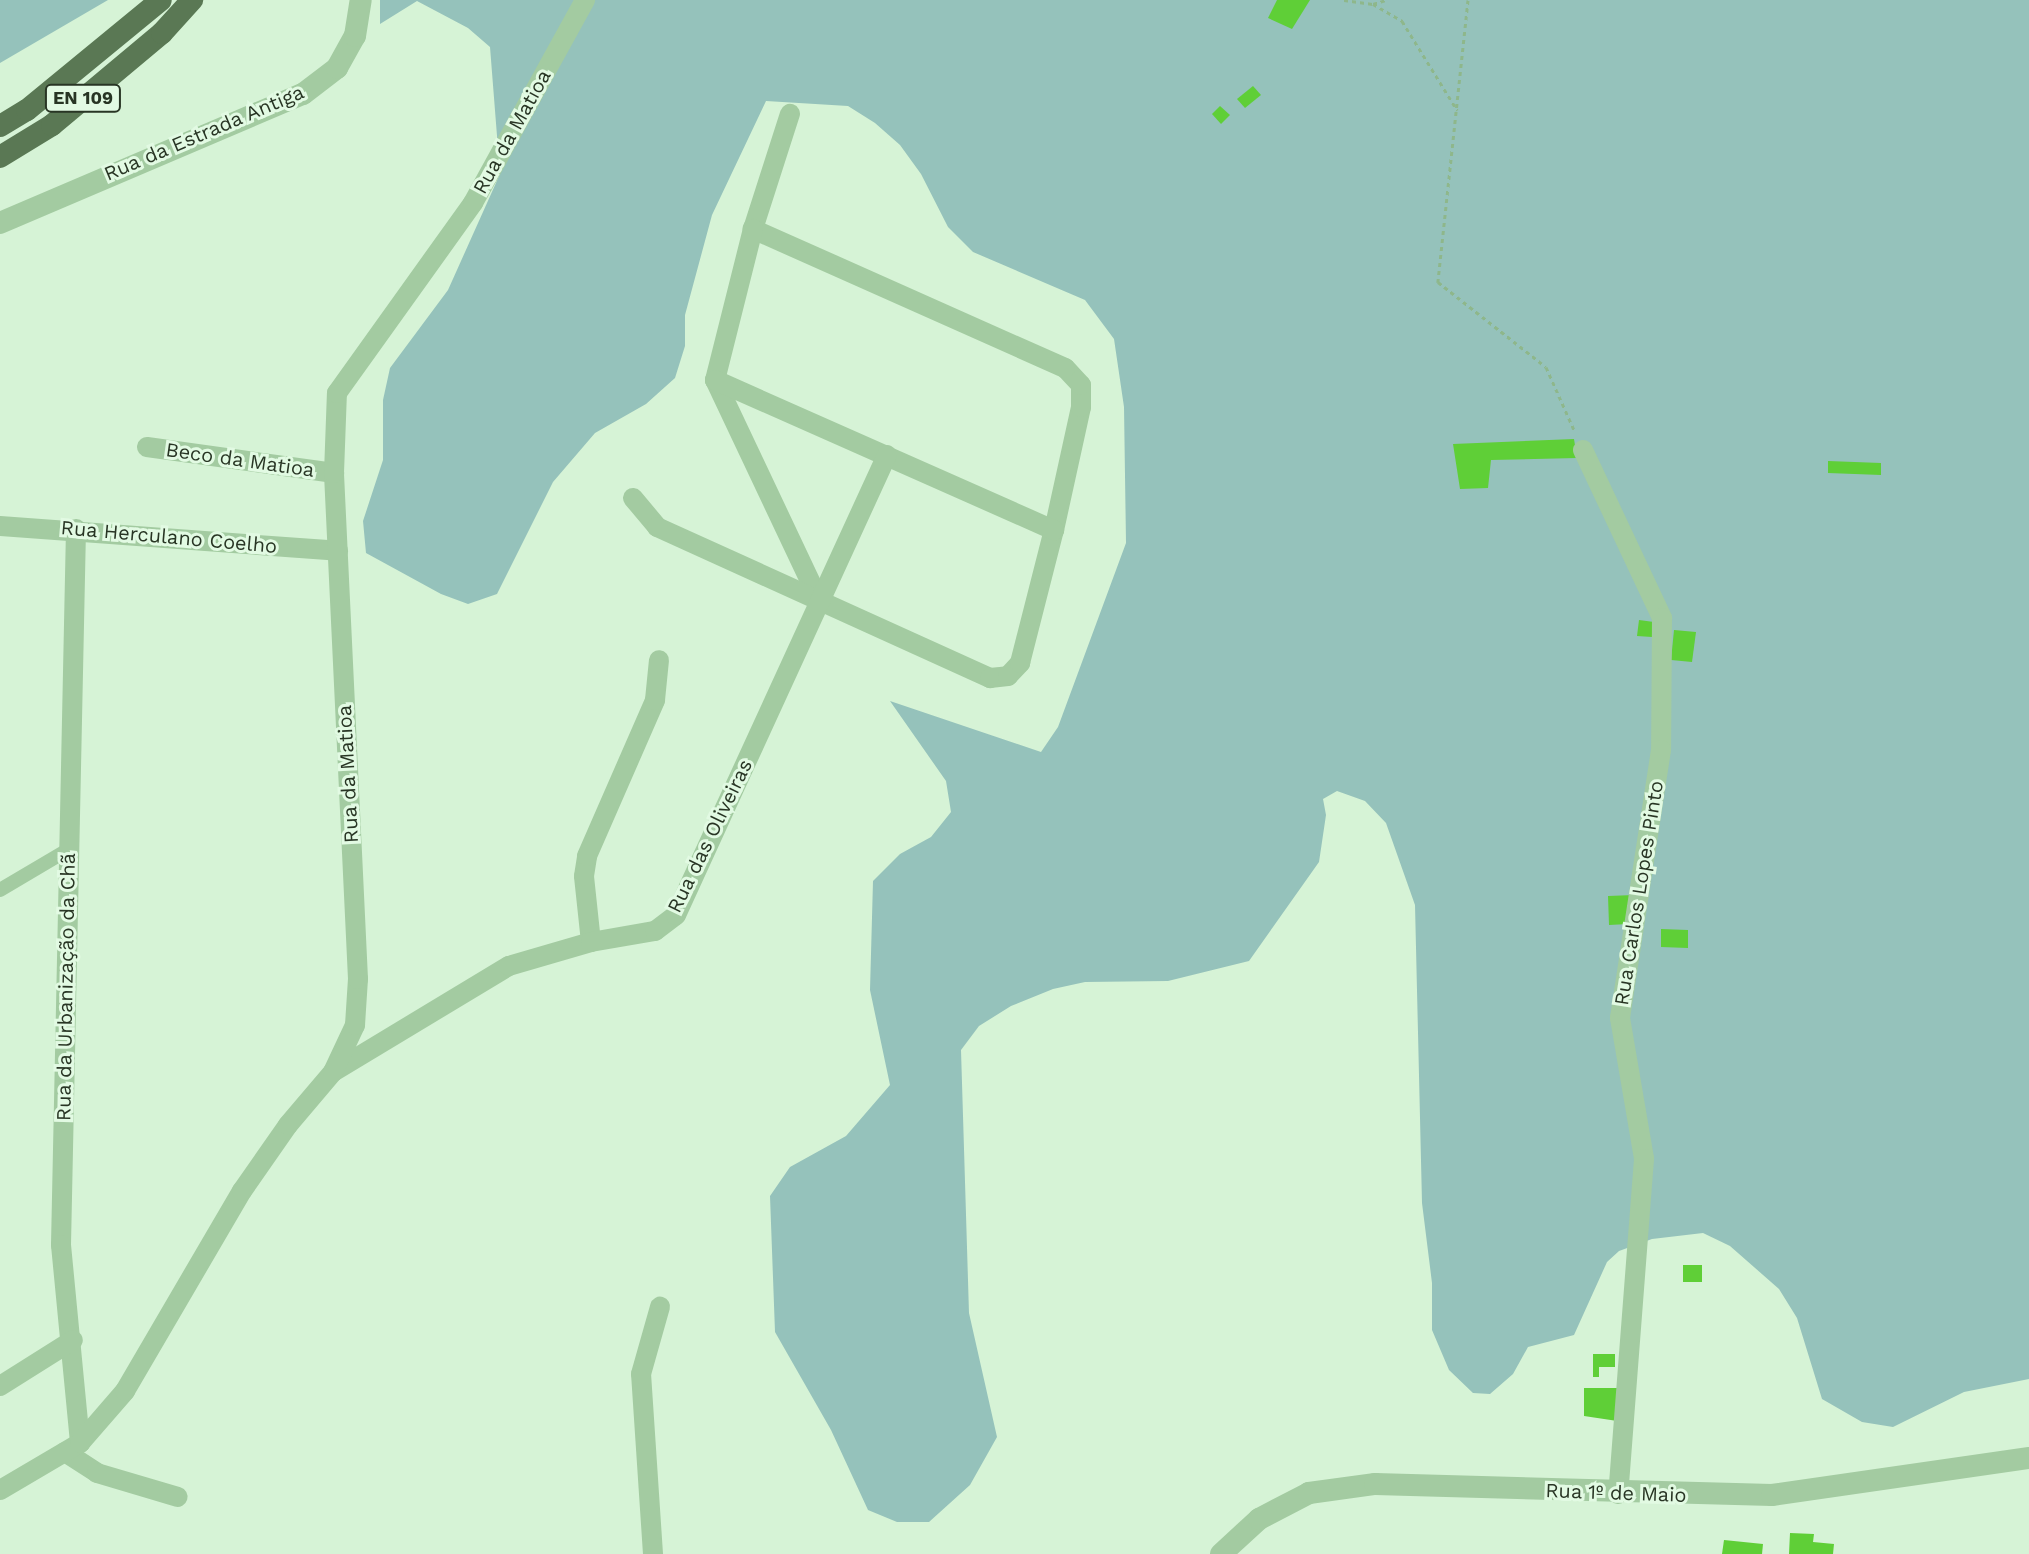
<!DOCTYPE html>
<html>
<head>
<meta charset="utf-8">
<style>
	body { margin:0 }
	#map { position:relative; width:2029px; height:1554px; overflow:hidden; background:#d6f3d6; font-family:"Work Sans",sans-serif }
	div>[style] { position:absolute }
	.green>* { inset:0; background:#95c2bb }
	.building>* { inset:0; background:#5fcf37 }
	.path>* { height:3px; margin-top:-1.5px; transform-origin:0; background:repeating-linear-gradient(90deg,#8eb78b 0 4px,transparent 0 8px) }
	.pedestrian>* { height:14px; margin:-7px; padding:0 7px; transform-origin:7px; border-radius:7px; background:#a3cba1 }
	.minor>* { height:20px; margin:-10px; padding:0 10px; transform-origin:10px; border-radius:10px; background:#a3cba1 }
	.tertiary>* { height:22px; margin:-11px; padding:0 11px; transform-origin:11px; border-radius:11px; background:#a3cba1 }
	.primary>* { height:22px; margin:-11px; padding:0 11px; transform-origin:11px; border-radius:11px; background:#5a7854 }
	span { translate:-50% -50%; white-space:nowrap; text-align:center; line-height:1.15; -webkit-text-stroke:6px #e2fae3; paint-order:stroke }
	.shield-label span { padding:2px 6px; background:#e2fae3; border:2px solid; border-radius:6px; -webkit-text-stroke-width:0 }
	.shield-label { font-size:18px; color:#283524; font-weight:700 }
	.street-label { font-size:20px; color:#283524 }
</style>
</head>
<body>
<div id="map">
	<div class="green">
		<i style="clip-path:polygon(0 0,108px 0,0 63px)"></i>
		<i style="clip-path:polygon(380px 0,2029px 0,2029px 1379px,1964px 1392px,1893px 1427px,1862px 1422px,1822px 1399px,1797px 1318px,1779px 1289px,1730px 1246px,1703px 1233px,1652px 1239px,1619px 1251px,1607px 1262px,1574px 1335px,1528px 1347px,1513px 1374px,1490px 1394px,1473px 1393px,1449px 1370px,1432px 1330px,1432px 1283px,1422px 1203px,1415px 905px,1386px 823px,1365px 801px,1337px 791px,1323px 799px,1326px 815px,1319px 862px,1249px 961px,1168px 981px,1085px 982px,1053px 989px,1011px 1006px,979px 1026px,961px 1050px,969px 1313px,997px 1437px,970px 1485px,929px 1522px,897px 1522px,868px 1510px,831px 1430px,775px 1332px,770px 1196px,790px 1167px,846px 1136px,890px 1085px,870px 990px,873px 881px,900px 854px,931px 837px,951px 812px,946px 781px,890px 701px,1041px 752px,1058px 727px,1126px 543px,1124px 407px,1114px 339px,1085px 300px,973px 252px,948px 227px,921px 174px,900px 145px,875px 123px,848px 106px,766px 101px,712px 215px,685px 315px,685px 346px,675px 378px,646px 404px,595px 433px,553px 482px,497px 594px,468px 604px,441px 594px,366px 553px,363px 521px,383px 460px,383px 400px,390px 368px,448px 290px,500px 174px,490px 47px,468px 28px,417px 1px,380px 24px)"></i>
	</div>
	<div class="building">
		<i style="clip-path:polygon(1277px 0,1310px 0,1292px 29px,1268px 18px)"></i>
		<i style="clip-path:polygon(1253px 86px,1261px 95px,1245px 108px,1237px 99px)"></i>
		<i style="clip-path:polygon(1220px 106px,1230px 115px,1221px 124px,1212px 114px)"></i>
		<i style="clip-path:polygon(1574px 439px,1577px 458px,1491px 460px,1488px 488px,1460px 489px,1453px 444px)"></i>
		<i style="clip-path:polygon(1828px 461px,1881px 463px,1881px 475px,1828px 473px)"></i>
		<i style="clip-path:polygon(1639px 620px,1654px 622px,1652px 637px,1637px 636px)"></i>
		<i style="clip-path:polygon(1674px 630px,1696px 632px,1692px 662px,1671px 660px)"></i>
		<i style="clip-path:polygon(1634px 895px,1634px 905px,1627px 905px,1628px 924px,1609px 925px,1608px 896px)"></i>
		<i style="clip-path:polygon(1661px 929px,1688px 930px,1688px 948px,1661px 947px)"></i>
		<i style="clip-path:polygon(1683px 1265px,1702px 1265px,1702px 1282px,1683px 1282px)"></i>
		<i style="clip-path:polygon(1593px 1354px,1615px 1354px,1615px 1367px,1599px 1367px,1599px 1377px,1593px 1377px)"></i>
		<i style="clip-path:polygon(1584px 1388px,1624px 1388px,1624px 1422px,1584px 1416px)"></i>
		<i style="clip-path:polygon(1790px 1533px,1814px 1534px,1813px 1542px,1834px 1544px,1833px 1554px,1789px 1554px)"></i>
		<i style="clip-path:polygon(1724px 1540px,1763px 1544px,1762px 1554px,1722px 1554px)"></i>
	</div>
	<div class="path">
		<i style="left:1344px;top:0;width:29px;rotate:8deg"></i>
		<i style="left:1373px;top:4px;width:34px;rotate:30deg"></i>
		<i style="left:1402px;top:21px;width:105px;rotate:58.3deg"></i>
		<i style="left:1468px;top:0;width:284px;rotate:96.1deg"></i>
		<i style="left:1438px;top:282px;width:137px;rotate:38.2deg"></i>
		<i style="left:1546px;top:367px;width:71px;rotate:66deg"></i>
		<i style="left:1373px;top:4px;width:14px;rotate:-17deg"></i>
	</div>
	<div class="pedestrian">
		<i style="left:0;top:890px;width:80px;rotate:-30.7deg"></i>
	</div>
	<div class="minor">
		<i style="left:753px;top:229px;width:121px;rotate:-72.2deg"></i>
		<i style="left:715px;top:380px;width:248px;rotate:64.7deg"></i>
		<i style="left:147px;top:447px;width:189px;rotate:7.9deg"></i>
		<i style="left:1583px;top:450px;width:186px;rotate:64.8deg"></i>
		<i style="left:1662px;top:618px;width:132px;rotate:90.4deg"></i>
		<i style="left:1661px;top:750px;width:271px;rotate:98.7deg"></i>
		<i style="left:1620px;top:1018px;width:143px;rotate:80.3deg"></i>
		<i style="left:1644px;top:1159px;width:336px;rotate:94.4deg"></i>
		<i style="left:633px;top:498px;width:38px;rotate:50deg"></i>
		<i style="left:657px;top:527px;width:366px;rotate:24.4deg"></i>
		<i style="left:990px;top:678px;width:18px;rotate:-6deg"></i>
		<i style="left:1008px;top:676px;width:18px;rotate:-47deg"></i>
		<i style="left:1020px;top:663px;width:137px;rotate:-75.7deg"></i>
		<i style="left:1054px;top:530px;width:126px;rotate:-77.6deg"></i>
		<i style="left:1081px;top:407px;width:22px;rotate:-90deg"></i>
		<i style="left:1081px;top:385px;width:23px;rotate:-133deg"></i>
		<i style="left:1065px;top:368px;width:342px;rotate:-156deg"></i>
		<i style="left:753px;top:229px;width:156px;rotate:104.1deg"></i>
		<i style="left:715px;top:380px;width:371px;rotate:23.9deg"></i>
		<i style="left:0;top:526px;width:339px;rotate:4.2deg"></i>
		<i style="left:76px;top:529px;width:716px;rotate:91.2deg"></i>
		<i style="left:61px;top:1245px;width:199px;rotate:84.5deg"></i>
		<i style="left:591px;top:942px;width:66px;rotate:-96.1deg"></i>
		<i style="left:584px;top:876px;width:20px;rotate:-81deg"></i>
		<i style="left:587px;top:856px;width:170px;rotate:-66.4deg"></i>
		<i style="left:655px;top:700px;width:40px;rotate:-84.3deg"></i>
		<i style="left:333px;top:1072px;width:205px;rotate:-31.1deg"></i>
		<i style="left:509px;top:966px;width:85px;rotate:-16.3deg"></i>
		<i style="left:591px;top:942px;width:65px;rotate:-9.8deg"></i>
		<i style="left:655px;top:931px;width:26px;rotate:-37deg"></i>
		<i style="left:676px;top:915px;width:506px;rotate:-65.36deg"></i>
		<i style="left:0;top:1386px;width:86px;rotate:-32.2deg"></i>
		<i style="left:65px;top:1452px;width:38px;rotate:33deg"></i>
		<i style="left:97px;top:1473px;width:84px;rotate:16.5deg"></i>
		<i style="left:0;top:1490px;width:93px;rotate:-30.4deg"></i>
		<i style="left:80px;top:1443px;width:69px;rotate:-49.1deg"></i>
		<i style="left:125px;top:1391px;width:232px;rotate:-59.7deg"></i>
		<i style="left:242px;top:1191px;width:80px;rotate:-55.1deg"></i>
		<i style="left:288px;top:1125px;width:70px;rotate:-49.7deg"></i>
		<i style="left:333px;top:1072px;width:52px;rotate:-64.9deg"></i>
		<i style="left:355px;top:1025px;width:46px;rotate:-86.3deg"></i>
		<i style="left:358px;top:979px;width:507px;rotate:-92.72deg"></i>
		<i style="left:334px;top:473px;width:80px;rotate:-87.9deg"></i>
		<i style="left:337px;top:393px;width:234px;rotate:-54.4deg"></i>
		<i style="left:473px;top:203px;width:232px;rotate:-61.1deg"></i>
		<i style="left:653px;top:1554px;width:180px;rotate:-93.8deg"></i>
		<i style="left:641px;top:1374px;width:70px;rotate:-74.2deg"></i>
	</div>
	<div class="tertiary">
		<i style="left:0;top:223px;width:329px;rotate:-23.1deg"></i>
		<i style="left:303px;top:94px;width:43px;rotate:-37.4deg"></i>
		<i style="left:337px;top:68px;width:37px;rotate:-61deg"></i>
		<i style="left:355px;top:36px;width:36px;rotate:-81deg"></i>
		<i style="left:1221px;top:1554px;width:52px;rotate:-42.6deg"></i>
		<i style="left:1259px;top:1519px;width:56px;rotate:-27.5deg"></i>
		<i style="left:1309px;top:1493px;width:67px;rotate:-7.8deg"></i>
		<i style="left:1375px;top:1484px;width:397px;rotate:1.6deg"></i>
		<i style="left:1772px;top:1495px;width:260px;rotate:-8.2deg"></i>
	</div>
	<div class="primary">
		<i style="left:0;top:126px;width:31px;rotate:-31deg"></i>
		<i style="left:27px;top:110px;width:173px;rotate:-39.4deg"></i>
		<i style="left:0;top:157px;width:61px;rotate:-31.6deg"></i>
		<i style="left:52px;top:125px;width:143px;rotate:-39.9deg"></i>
		<i style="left:162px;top:33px;width:45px;rotate:-47.7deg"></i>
	</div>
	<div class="shield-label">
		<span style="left:83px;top:98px">EN 109</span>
	</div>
	<div class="street-label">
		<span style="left:512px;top:132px;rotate:-61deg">Rua da Matioa</span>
		<span style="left:204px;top:133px;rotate:-23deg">Rua da Estrada Antiga</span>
		<span style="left:240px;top:460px;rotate:8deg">Beco da Matioa</span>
		<span style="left:169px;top:537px;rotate:5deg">Rua Herculano Coelho</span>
		<span style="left:348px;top:774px;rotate:-93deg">Rua da Matioa</span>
		<span style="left:710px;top:836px;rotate:-64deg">Rua das Oliveiras</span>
		<span style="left:1639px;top:893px;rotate:-81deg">Rua Carlos Lopes Pinto</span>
		<span style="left:66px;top:987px;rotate:-89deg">Rua da Urbanização da Chã</span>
		<span style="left:1616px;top:1493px;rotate:2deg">Rua 1º de Maio</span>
	</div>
</div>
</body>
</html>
